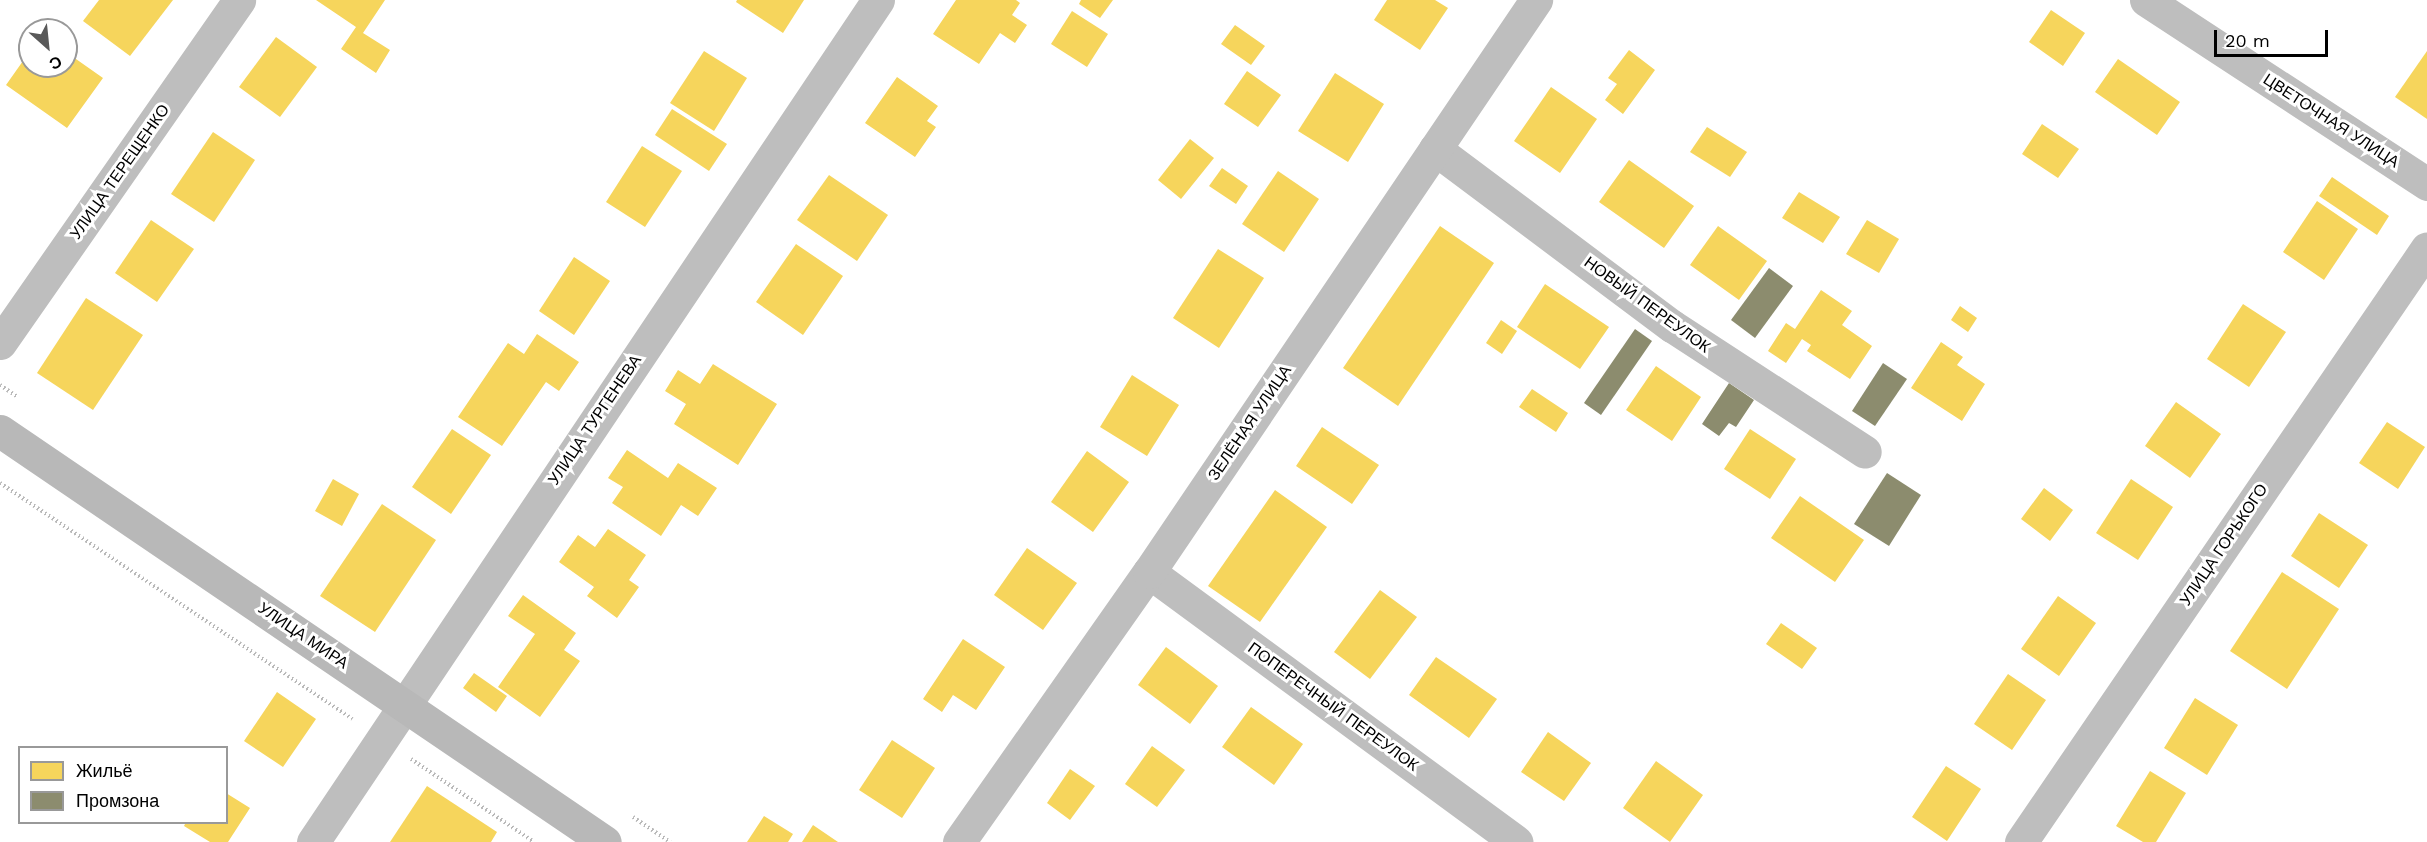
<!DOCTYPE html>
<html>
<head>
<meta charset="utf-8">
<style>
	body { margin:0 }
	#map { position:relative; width:2427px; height:842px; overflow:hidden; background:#fff; font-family:"Work Sans",sans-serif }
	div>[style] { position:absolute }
	.homes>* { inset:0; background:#f6d55c }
	.industry>* { inset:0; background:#8c8c6e }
	.path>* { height:4px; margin-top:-2px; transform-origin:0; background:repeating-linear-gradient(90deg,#b9b9b9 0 1.5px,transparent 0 4.5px) }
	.minor>* { height:33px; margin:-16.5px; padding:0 16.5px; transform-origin:16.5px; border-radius:16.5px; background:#bebebe }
	.secondary>* { height:33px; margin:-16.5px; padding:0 16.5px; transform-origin:16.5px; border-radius:16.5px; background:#b8b8b8 }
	span { translate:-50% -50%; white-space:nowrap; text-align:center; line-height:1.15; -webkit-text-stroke:6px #fff; paint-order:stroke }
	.street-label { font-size:16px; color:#000 }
	.legend { position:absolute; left:18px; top:746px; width:210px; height:78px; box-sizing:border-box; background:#fff; border:2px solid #999; margin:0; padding:8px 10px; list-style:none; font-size:18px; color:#000 }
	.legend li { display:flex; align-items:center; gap:12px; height:30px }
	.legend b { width:30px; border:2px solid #999 }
	.north { position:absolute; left:18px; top:18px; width:60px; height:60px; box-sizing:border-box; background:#fff; border:2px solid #999; border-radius:50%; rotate:153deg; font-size:16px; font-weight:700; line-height:24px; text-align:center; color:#000 }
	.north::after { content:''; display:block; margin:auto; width:21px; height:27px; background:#595959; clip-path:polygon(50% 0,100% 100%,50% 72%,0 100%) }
	.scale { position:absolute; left:2214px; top:30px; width:114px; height:27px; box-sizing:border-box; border:3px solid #000; border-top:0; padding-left:8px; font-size:18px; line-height:21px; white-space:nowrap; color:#000; -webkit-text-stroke:4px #fff; paint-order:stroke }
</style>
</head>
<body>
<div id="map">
	<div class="homes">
		<i style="clip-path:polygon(99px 0,173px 0,130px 56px,83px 21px)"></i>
		<i style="clip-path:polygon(316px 0,385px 0,363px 33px,390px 50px,376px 73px,341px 49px,356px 27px)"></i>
		<i style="clip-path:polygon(737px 0,804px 0,783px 33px,736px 2px)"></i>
		<i style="clip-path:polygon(956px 0,1016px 0,1020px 3px,1012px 15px,1027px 25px,1015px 43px,1000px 33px,979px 64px,933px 34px)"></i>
		<i style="clip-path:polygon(1081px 0,1113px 0,1100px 18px,1079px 4px)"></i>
		<i style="clip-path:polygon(1387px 0,1435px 0,1448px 8px,1420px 50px,1374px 20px)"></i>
		<i style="clip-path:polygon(2051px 10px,2085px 33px,2063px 66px,2029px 42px)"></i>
		<i style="clip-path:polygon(1072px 11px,1108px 34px,1087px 67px,1051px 44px)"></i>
		<i style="clip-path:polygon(1235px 25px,1265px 46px,1251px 65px,1221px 44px)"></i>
		<i style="clip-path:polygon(276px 37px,317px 67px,280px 117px,239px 87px)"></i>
		<i style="clip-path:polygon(1629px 50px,1655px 70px,1623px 114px,1605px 100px,1617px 84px,1608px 78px)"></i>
		<i style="clip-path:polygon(30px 51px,30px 66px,66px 66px,66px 52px,103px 78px,67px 128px,6px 85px)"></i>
		<i style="clip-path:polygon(704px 51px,747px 78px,714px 131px,670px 103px)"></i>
		<i style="clip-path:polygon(2427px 51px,2427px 119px,2395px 97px)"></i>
		<i style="clip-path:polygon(2118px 59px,2180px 102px,2157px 135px,2095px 92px)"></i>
		<i style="clip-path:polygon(1247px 71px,1281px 95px,1258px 127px,1224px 104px)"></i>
		<i style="clip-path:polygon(1335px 73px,1384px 104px,1348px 162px,1298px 131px)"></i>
		<i style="clip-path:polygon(897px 77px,938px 106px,927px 121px,936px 127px,915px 157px,865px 123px)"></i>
		<i style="clip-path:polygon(1551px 87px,1597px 119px,1560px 173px,1514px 141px)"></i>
		<i style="clip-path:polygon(672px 109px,727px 144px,709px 171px,655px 135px)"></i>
		<i style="clip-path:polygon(2042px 124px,2079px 149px,2058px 178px,2022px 154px)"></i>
		<i style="clip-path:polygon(1707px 127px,1747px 152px,1730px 177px,1690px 152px)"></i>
		<i style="clip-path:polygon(213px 132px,255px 160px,214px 222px,171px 194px)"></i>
		<i style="clip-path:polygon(1190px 139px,1214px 158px,1181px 199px,1158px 180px)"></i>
		<i style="clip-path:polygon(642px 146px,682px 171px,645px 227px,606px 202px)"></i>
		<i style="clip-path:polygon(1629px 160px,1694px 206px,1664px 248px,1599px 202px)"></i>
		<i style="clip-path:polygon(1222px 168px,1248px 186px,1236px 204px,1209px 186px)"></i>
		<i style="clip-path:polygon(1278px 171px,1319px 199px,1284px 252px,1242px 224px)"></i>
		<i style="clip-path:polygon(829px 175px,888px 215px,857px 261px,797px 220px)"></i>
		<i style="clip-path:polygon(2332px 177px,2389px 216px,2377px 235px,2319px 196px)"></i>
		<i style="clip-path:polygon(1799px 192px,1840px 217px,1823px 243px,1782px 218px)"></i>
		<i style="clip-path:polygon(2317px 201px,2358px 229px,2324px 280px,2283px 252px)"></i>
		<i style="clip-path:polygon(151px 220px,194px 249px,157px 302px,115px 273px)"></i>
		<i style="clip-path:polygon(1867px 220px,1899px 239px,1879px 273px,1846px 254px)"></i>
		<i style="clip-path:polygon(1440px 226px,1494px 263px,1398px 406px,1343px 368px)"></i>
		<i style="clip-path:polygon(1718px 226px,1767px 261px,1739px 300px,1690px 265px)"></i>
		<i style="clip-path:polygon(796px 244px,843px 276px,803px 335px,756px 302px)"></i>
		<i style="clip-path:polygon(1218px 249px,1264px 278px,1219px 348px,1173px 318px)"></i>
		<i style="clip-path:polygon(574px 257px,610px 281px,574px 335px,539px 311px)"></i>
		<i style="clip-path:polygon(1545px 284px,1609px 327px,1580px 369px,1517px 327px)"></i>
		<i style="clip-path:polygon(1821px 290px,1852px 311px,1842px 325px,1872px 346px,1850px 379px,1807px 351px,1811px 345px,1802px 339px,1786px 363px,1768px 351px,1786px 323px,1795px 329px)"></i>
		<i style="clip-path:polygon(86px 298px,143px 335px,93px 410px,37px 373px)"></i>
		<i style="clip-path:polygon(2243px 304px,2286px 332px,2249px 387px,2207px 359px)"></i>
		<i style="clip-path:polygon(1960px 306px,1977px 318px,1968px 332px,1951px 320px)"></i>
		<i style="clip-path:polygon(1501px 320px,1517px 331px,1502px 354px,1486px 343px)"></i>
		<i style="clip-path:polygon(537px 334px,579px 362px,559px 391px,546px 382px,502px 446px,458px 417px,508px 343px,524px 354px)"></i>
		<i style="clip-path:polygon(1941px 342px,1963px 357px,1957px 365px,1985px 384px,1962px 421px,1911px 388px)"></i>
		<i style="clip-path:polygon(713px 364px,777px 404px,738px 465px,674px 424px,686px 404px,665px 391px,678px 370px,700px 384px)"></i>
		<i style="clip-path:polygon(1656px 366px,1701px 397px,1672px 441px,1626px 410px)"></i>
		<i style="clip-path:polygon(1132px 375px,1179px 405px,1147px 456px,1100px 427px)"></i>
		<i style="clip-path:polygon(1532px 389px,1568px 413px,1556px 432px,1519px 407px)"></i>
		<i style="clip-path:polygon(2176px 402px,2221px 434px,2190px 478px,2145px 446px)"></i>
		<i style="clip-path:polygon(2387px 422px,2425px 447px,2398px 489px,2359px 463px)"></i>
		<i style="clip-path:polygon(1322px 427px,1379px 465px,1352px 504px,1296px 466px)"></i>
		<i style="clip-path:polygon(452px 429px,491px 455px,451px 514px,412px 487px)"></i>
		<i style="clip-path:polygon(1750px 429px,1796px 459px,1770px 499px,1724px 469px)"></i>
		<i style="clip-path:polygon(627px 450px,668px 478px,678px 463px,717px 488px,698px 516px,681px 505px,661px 536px,612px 503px,623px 487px,608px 478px)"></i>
		<i style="clip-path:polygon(1087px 451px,1129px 482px,1093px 532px,1051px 502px)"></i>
		<i style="clip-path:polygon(333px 479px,359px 494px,342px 526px,315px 511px)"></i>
		<i style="clip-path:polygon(2131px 479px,2173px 507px,2138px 560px,2096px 533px)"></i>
		<i style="clip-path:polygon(2044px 488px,2073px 510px,2050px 541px,2021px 519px)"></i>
		<i style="clip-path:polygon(1275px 490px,1327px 527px,1260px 622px,1208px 586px)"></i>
		<i style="clip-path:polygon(1800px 496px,1864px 540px,1835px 582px,1771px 538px)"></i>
		<i style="clip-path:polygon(382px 504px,436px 540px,375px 632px,320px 596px)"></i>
		<i style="clip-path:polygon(2319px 513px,2368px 545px,2339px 588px,2291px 556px)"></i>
		<i style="clip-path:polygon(608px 529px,646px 555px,629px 580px,639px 587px,617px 618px,587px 596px,594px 587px,559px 562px,578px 535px,595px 547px)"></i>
		<i style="clip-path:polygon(1027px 548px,1077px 583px,1043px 630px,994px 595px)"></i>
		<i style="clip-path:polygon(2282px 572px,2339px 609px,2287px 689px,2230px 651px)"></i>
		<i style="clip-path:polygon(1380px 590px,1417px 617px,1370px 679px,1334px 652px)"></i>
		<i style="clip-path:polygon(523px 595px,576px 633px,564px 650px,580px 661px,540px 717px,498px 687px,535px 634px,508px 616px)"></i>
		<i style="clip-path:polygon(2058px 596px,2096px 623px,2059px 676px,2021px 649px)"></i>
		<i style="clip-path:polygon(1781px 623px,1817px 648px,1802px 669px,1766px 644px)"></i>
		<i style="clip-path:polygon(963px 639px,1005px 667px,976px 710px,953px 695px,942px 712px,923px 699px)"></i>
		<i style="clip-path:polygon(1166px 647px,1218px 686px,1190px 724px,1138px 685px)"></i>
		<i style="clip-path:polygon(1436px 657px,1497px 699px,1469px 738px,1409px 695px)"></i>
		<i style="clip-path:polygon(474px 673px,507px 696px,496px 712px,463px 688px)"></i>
		<i style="clip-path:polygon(2008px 674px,2046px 700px,2012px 750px,1974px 724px)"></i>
		<i style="clip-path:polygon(277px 692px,316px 719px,283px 767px,244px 741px)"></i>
		<i style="clip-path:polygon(2195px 698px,2238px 725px,2207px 775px,2164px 748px)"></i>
		<i style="clip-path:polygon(1251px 707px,1303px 744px,1274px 785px,1222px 747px)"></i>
		<i style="clip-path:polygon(1548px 732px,1591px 763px,1564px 801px,1521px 772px)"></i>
		<i style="clip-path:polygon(892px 740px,935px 768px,902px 818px,859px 790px)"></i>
		<i style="clip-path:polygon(1152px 746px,1185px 770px,1157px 807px,1125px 784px)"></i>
		<i style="clip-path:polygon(1656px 761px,1703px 795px,1670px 842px,1623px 808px)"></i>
		<i style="clip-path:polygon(1946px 766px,1981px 789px,1947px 841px,1912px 817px)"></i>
		<i style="clip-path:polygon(1070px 769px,1095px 786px,1070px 820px,1047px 803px)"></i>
		<i style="clip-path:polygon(2150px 771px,2186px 793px,2156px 842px,2143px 842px,2116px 826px)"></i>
		<i style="clip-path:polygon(427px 786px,497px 832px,491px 842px,390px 842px)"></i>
		<i style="clip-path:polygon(226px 793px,250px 808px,228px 842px,210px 842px,184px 826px,186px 822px,226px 822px)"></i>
		<i style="clip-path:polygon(764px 816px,793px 834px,788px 842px,747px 842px)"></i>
		<i style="clip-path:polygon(813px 825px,838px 842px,802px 842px)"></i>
	</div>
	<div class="industry">
		<i style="clip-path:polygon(1769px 268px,1793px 286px,1755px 338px,1731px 320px)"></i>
		<i style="clip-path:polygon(1635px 329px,1652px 341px,1601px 415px,1584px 403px)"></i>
		<i style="clip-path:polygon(1883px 363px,1907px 379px,1875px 426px,1852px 411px)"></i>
		<i style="clip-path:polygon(1729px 383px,1754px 400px,1736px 427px,1729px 423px,1719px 436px,1702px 424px)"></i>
		<i style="clip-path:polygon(1887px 473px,1921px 495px,1889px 546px,1854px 524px)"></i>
	</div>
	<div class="path">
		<i style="left:0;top:385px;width:22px;rotate:34deg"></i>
		<i style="left:0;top:483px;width:424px;rotate:33.8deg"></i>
		<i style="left:411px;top:759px;width:148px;rotate:34deg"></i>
		<i style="left:633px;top:817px;width:45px;rotate:34deg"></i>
	</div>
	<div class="minor">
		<i style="left:2146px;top:0;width:336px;rotate:33.2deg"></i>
		<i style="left:1435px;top:149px;width:296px;rotate:36.8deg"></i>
		<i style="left:1672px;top:326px;width:230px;rotate:33.1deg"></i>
		<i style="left:0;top:343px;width:418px;rotate:-55.1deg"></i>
		<i style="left:1149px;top:572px;width:456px;rotate:36.3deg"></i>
		<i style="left:313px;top:842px;width:1014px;rotate:-56.14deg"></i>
		<i style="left:959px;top:842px;width:330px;rotate:-54.9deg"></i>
		<i style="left:1149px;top:572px;width:691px;rotate:-55.92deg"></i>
		<i style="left:2021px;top:842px;width:719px;rotate:-55.65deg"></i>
	</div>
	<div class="secondary">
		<i style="left:0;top:431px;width:731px;rotate:34.19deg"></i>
	</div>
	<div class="street-label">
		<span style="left:2331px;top:121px;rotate:33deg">ЦВЕТОЧНАЯ УЛИЦА</span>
		<span style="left:120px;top:172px;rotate:-55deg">УЛИЦА ТЕРЕЩЕНКО</span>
		<span style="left:1647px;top:305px;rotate:36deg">НОВЫЙ ПЕРЕУЛОК</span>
		<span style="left:595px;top:420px;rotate:-56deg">УЛИЦА ТУРГЕНЕВА</span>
		<span style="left:1250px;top:423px;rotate:-56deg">ЗЕЛЁНАЯ УЛИЦА</span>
		<span style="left:2224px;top:545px;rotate:-56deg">УЛИЦА ГОРЬКОГО</span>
		<span style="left:303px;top:636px;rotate:34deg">УЛИЦА МИРА</span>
		<span style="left:1333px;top:707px;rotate:36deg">ПОПЕРЕЧНЫЙ ПЕРЕУЛОК</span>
	</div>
	<ul class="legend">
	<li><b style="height:16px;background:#f6d55c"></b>Жильё</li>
	<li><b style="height:16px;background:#8c8c6e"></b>Промзона</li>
	</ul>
	<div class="north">С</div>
	<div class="scale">20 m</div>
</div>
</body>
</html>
